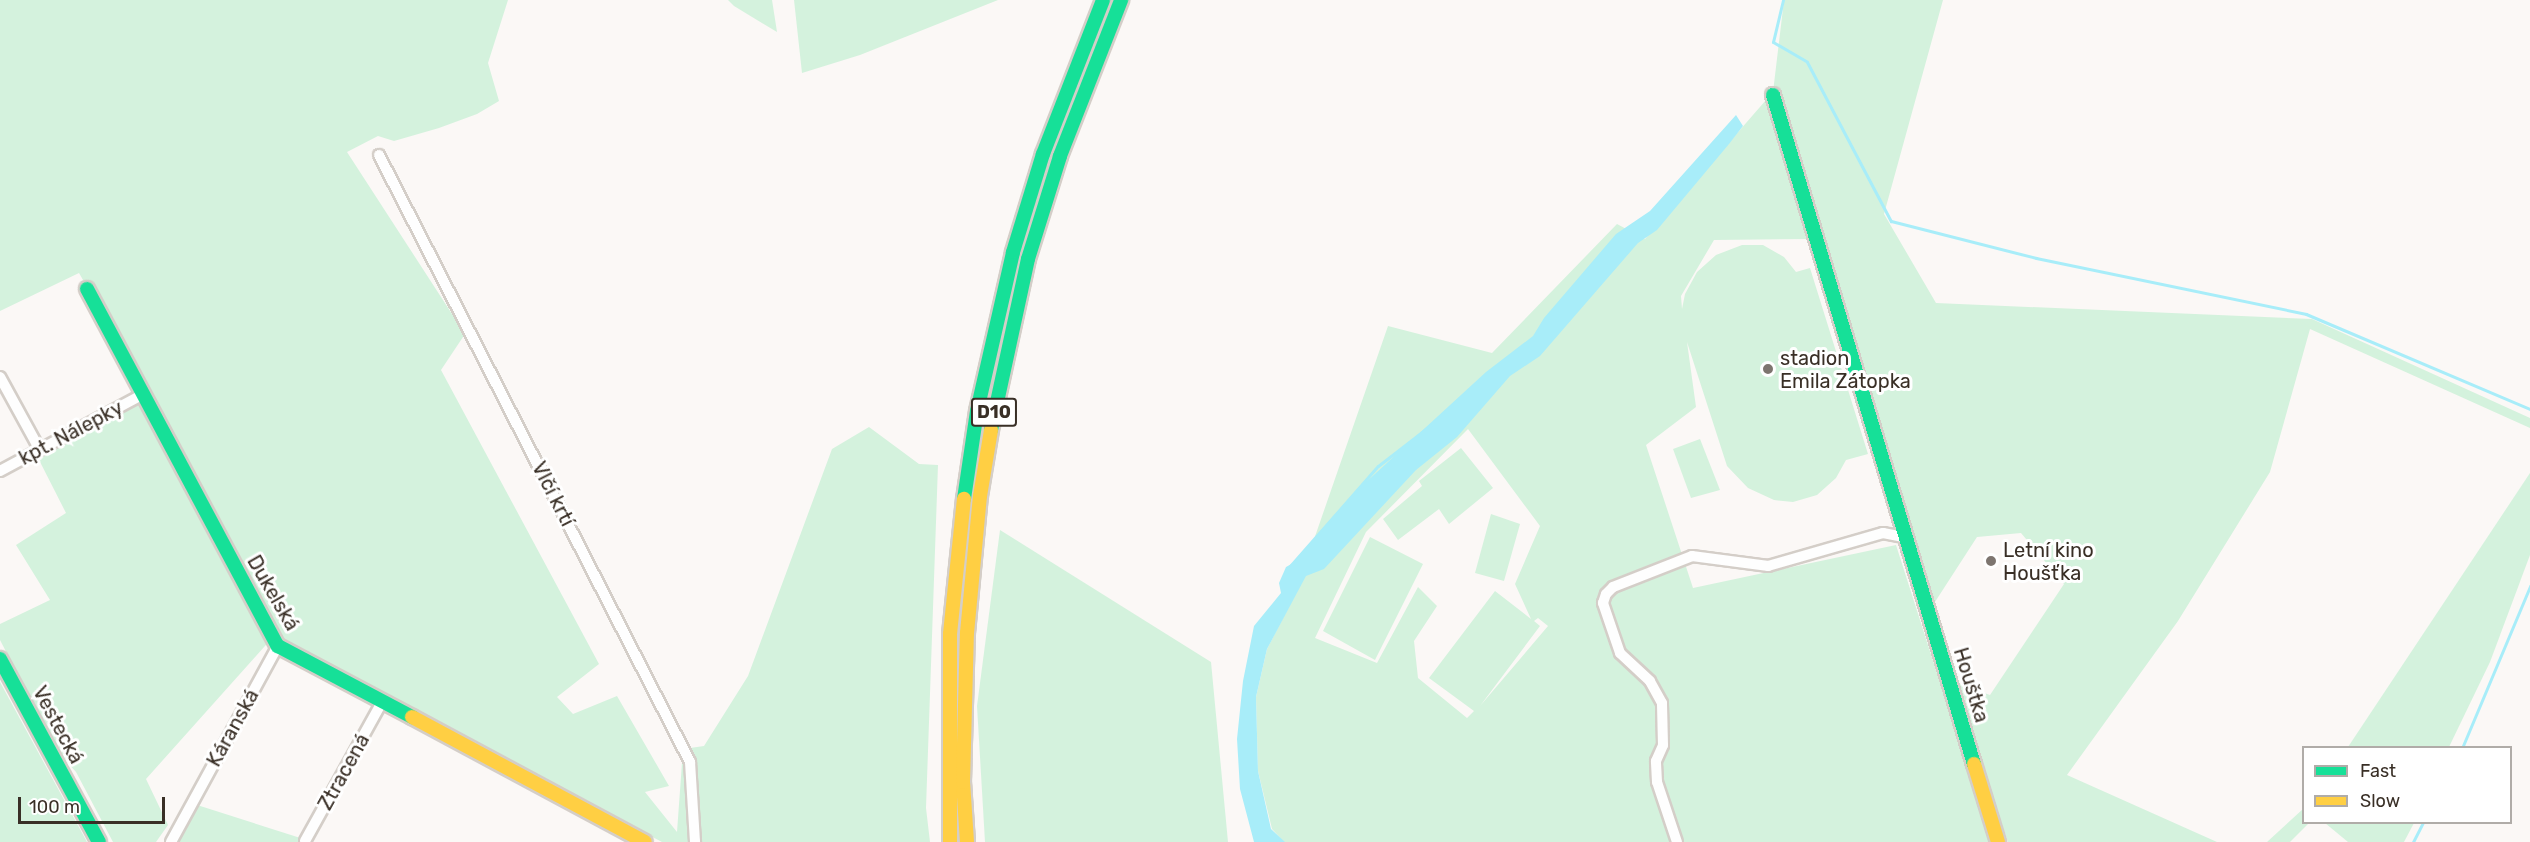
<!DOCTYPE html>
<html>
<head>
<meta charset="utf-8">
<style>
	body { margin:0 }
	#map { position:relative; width:2530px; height:842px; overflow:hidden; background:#fbf8f6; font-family:Rubik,sans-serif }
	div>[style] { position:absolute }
	.green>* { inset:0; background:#d4f2dd }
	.water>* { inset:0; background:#a8edf9 }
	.stream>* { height:3px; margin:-1.5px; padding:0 1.5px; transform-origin:1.5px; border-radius:1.5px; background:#a8edf9 }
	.roads { filter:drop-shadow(2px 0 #d4cec8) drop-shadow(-2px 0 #d4cec8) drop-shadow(0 2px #d4cec8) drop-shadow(0 -2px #d4cec8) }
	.street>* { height:10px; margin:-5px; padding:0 5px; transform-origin:5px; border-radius:5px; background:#fefefe }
	.fast>* { height:14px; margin:-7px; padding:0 7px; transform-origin:7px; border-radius:7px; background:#16e098 }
	.slow>* { height:14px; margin:-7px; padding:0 7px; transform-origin:7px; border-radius:7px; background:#ffcf43 }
	.dots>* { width:16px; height:16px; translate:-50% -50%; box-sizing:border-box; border:3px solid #fff; border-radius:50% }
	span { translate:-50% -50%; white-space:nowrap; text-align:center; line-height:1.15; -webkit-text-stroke:6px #fff; paint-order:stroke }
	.shield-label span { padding:2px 4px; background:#fff; border:2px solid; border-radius:4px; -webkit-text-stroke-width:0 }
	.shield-label { font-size:18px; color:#392f26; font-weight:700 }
	.poi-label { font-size:20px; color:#392f26 }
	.left { translate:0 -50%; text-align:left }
	.street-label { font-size:20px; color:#392f26 }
	.legend { position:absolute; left:2302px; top:746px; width:210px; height:78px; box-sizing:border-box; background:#fff; border:2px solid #b0aca8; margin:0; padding:8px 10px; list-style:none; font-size:18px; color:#392f26 }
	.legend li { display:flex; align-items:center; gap:12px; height:30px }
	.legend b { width:30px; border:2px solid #b0aca8 }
	.scale { position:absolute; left:18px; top:797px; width:147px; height:27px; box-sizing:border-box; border:3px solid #392f26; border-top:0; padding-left:8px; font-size:18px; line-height:21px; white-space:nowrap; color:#392f26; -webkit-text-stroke:4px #fff; paint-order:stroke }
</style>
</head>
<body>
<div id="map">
	<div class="green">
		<i style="clip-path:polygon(0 0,508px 0,488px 63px,499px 101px,477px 114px,439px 128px,394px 141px,378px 136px,347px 152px,465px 334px,441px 370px,599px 664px,557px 697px,573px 714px,617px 696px,669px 786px,645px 792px,677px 832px,683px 749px,704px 746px,748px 676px,832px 449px,869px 427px,919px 464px,938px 465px,926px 808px,930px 842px,662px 842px,273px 637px,146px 779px,168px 825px,156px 842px,113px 842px,76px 772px,58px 752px,0 640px,0 624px,50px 600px,16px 545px,66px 513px,36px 454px,150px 397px,79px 273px,0 311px)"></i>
		<i style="clip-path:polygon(728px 0,772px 0,777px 32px,734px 6px)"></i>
		<i style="clip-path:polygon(794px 0,998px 0,860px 55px,802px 73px)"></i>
		<i style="clip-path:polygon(evenodd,1784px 0,1943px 0,1884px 214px,1936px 303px,2312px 319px,2530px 418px,2530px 428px,2310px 329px,2270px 472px,2178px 621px,2067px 775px,2217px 842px,2008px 842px,1953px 682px,1990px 695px,2064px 584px,2021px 533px,1977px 537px,1933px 605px,1812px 239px,1714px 240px,1681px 296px,1682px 309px,1685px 294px,1697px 272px,1716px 255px,1742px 245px,1763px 245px,1784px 257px,1796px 272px,1810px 268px,1868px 454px,1846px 460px,1836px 478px,1817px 495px,1793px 502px,1774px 500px,1748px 488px,1727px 466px,1687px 342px,1696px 407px,1646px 445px,1693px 588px,1896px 545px,1991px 842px,1284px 842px,1272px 829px,1258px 771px,1256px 697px,1267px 649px,1294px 597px,1388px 326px,1492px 353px,1617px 224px,1645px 239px,1773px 92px,1784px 0,1468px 429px,1540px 526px,1515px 584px,1531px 619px,1495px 591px,1429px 678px,1474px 711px,1467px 718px,1418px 678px,1414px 641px,1437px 606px,1418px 587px,1377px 663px,1315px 638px,1366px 532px,1468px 429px,1784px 0,1538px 618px,1548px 626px,1480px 706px,1540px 626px,1534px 621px,1538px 618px)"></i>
		<i style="clip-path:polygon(1700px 439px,1720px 490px,1691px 498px,1673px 449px)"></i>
		<i style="clip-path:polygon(1461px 448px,1493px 488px,1449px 524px,1439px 509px,1398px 540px,1383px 519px,1422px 486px,1419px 481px)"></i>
		<i style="clip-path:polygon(2530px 473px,2530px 555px,2490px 662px,2449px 747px,2348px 747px)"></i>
		<i style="clip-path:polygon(1491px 514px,1520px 524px,1504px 581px,1475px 573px)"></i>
		<i style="clip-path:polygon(1000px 530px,1211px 662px,1228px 842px,985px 842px,977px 706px)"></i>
		<i style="clip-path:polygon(1370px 537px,1423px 564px,1375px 660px,1323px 631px)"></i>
		<i style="clip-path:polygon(0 682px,87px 842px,0 842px)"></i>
		<i style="clip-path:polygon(194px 804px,313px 842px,172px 842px)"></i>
		<i style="clip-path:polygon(2303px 809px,2304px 822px,2309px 823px,2290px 842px,2267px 842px)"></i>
		<i style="clip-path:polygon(2325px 823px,2414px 823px,2404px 842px,2348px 842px)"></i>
	</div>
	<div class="water">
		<i style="clip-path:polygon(1736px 115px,1743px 126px,1729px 144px,1657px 230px,1638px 243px,1540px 356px,1510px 376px,1457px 437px,1416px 470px,1324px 569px,1306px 576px,1267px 649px,1256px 697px,1258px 771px,1271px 829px,1285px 842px,1254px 842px,1240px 789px,1237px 739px,1243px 681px,1254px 626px,1281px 593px,1279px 583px,1286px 567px,1295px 562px,1364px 484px,1486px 372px,1533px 336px,1544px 318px,1616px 234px,1650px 211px)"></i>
	</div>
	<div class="stream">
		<i style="left:1783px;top:0;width:43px;rotate:103.4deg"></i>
		<i style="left:1773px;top:42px;width:39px;rotate:30deg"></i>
		<i style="left:1807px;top:62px;width:180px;rotate:62.2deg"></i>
		<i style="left:1891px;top:221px;width:150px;rotate:14.3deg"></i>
		<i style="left:2036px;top:258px;width:276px;rotate:11.7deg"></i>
		<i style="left:2306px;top:314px;width:243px;rotate:23deg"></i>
		<i style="left:1290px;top:566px;width:133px;rotate:-48.7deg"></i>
		<i style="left:1378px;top:466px;width:67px;rotate:-37.7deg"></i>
		<i style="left:2462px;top:748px;width:176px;rotate:-67.2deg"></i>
		<i style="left:2413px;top:842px;width:22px;rotate:-63deg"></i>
	</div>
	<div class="roads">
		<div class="street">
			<i style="left:379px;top:155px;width:682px;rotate:62.87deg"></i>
			<i style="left:690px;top:762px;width:80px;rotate:86.4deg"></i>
			<i style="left:0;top:377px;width:83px;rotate:61.3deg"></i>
			<i style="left:0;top:471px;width:161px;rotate:-28.2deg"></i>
			<i style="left:305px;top:841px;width:159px;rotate:-61deg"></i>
			<i style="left:171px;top:842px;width:223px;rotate:-61.4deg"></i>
			<i style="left:1677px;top:842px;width:63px;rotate:-108.4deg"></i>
			<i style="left:1657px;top:782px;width:21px;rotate:-93deg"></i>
			<i style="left:1656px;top:761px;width:17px;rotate:-66deg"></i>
			<i style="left:1663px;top:745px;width:42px;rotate:-91.4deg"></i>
			<i style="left:1662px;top:703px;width:25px;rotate:-119deg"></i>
			<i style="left:1650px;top:681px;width:41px;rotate:-137deg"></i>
			<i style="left:1620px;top:653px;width:53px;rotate:-108.8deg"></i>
			<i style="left:1603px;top:603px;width:9px;rotate:-72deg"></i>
			<i style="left:1606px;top:594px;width:10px;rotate:-45deg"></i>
			<i style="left:1613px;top:587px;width:85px;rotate:-21.4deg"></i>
			<i style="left:1692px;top:556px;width:77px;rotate:7.5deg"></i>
			<i style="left:1768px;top:566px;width:120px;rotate:-16deg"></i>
			<i style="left:1883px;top:533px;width:25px;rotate:11deg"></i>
		</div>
		<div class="fast">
			<i style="left:1773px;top:95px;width:699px;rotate:73.28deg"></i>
			<i style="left:87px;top:289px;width:405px;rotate:61.9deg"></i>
			<i style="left:278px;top:646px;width:152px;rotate:27.9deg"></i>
			<i style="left:991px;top:430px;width:175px;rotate:-77.8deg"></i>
			<i style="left:1028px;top:259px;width:108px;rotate:-72.7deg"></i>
			<i style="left:1060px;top:156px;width:168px;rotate:-68.6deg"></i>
			<i style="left:964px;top:499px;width:89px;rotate:-81.6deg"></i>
			<i style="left:977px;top:411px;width:163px;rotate:-77.2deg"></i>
			<i style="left:1013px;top:252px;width:102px;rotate:-73deg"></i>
			<i style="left:1043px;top:154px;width:165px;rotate:-68.7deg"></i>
			<i style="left:0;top:659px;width:208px;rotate:61.6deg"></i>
		</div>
		<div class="slow">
			<i style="left:412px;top:717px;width:264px;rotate:28.2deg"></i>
			<i style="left:1974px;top:764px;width:82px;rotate:72.9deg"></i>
			<i style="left:950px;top:842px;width:208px;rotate:-90deg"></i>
			<i style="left:950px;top:634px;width:136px;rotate:-84.1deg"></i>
			<i style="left:967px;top:842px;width:60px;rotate:-93.8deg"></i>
			<i style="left:963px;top:782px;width:149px;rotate:-88.5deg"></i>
			<i style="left:967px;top:633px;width:138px;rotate:-84.6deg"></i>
			<i style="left:980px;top:496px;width:67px;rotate:-80.5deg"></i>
		</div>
	</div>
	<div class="dots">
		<i style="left:1768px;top:369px;background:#7d756f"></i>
		<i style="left:1991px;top:561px;background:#7d756f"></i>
	</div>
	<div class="shield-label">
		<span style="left:994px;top:412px">D10</span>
	</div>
	<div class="poi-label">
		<span class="left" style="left:1780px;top:370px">stadion<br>Emila Zátopka</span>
		<span class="left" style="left:2003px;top:562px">Letní kino<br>Houšťka</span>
	</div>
	<div class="street-label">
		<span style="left:71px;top:433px;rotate:-28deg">kpt. Nálepky</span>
		<span style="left:553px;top:494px;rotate:63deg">Vlčí krtí</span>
		<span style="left:273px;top:593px;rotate:60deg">Dukelská</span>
		<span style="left:1971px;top:685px;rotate:73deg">Houštka</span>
		<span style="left:58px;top:725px;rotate:62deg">Vestecká</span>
		<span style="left:233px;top:728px;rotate:-61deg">Káranská</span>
		<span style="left:344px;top:772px;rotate:-61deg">Ztracená</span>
	</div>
	<ul class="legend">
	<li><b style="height:8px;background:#16e098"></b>Fast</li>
	<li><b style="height:8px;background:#ffcf43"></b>Slow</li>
	</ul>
	<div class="scale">100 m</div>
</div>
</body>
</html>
